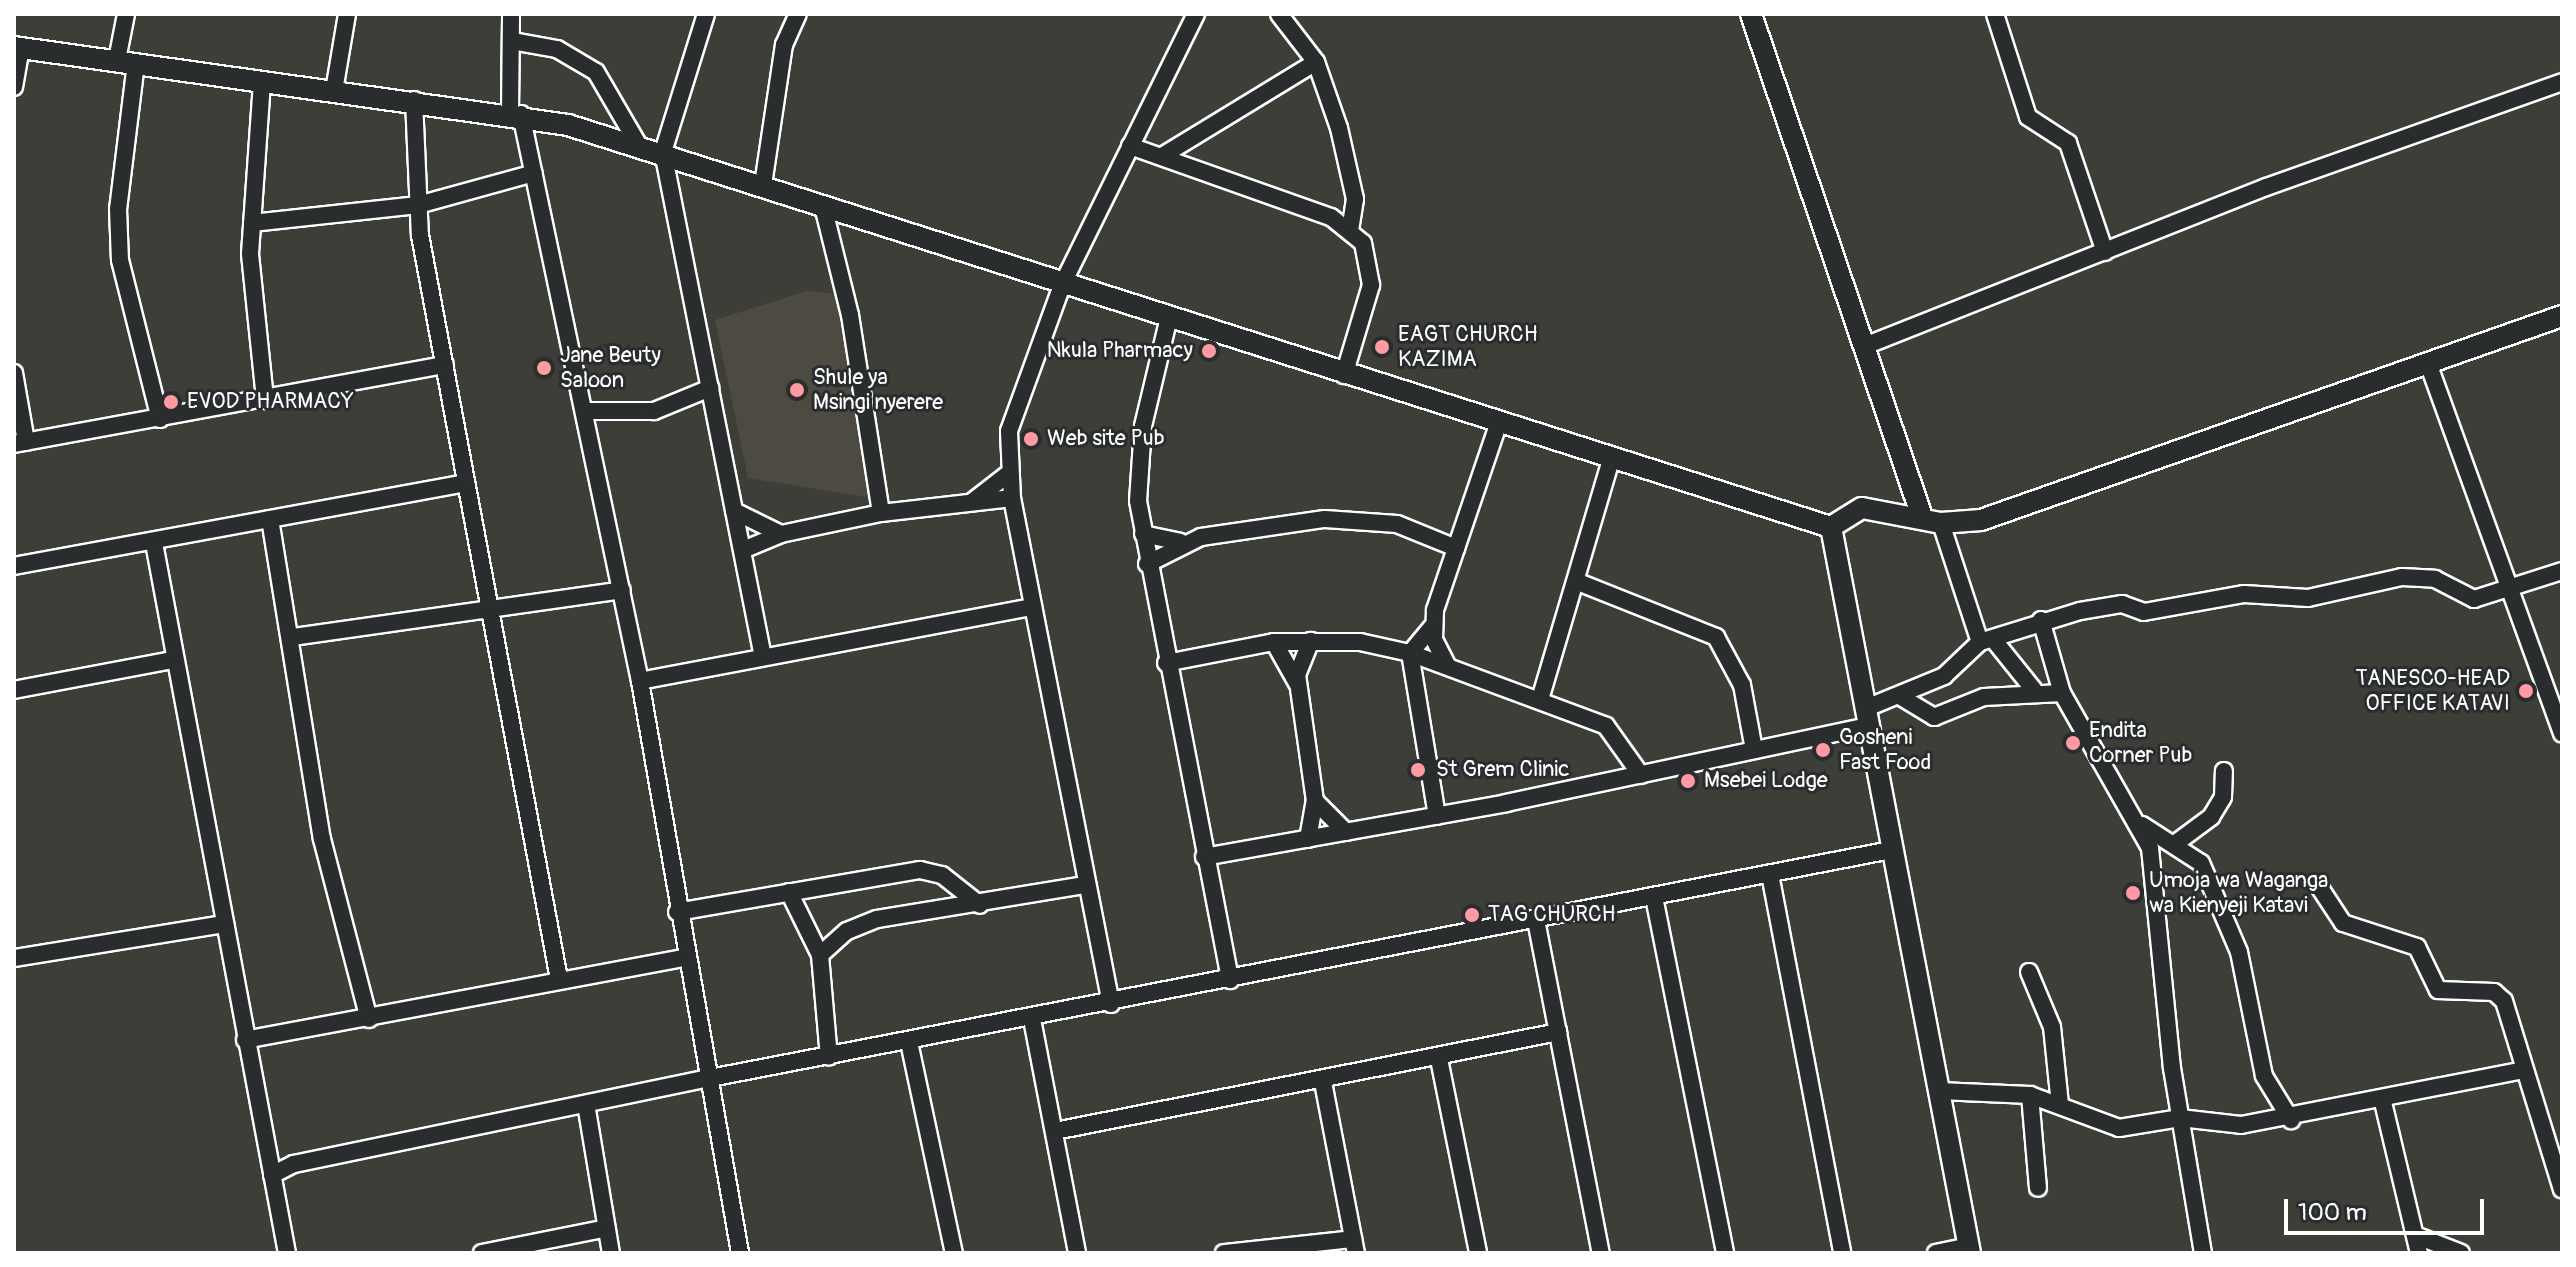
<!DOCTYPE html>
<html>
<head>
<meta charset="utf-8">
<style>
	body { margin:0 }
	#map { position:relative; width:2576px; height:1267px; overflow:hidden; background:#3e3e39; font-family:Pangolin,sans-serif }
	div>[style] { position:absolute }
	.built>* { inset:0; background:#4c4a41 }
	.roads { filter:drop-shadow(2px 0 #fff) drop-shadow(-2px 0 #fff) drop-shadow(0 2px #fff) drop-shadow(0 -2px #fff) }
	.minor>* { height:16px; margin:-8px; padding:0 8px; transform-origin:8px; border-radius:8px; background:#2a2d2e }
	.tertiary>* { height:20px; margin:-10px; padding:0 10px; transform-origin:10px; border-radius:10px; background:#2a2d2e }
	.dots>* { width:22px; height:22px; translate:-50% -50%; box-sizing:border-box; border:4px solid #2a2d2e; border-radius:50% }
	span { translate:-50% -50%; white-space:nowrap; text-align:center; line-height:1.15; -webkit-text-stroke:6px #2a2d2e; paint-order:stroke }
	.poi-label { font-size:22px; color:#fff }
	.left { translate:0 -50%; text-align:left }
	.right { translate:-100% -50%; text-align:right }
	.frame { position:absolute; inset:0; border:16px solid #fff; pointer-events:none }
	.scale { position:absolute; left:2284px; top:1199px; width:200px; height:36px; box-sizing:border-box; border:4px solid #fff; border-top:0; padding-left:10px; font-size:24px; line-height:28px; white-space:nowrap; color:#fff; -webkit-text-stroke:6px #2a2d2e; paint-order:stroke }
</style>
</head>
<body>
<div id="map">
	<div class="built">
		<i style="clip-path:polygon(807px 291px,839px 294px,873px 498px,748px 478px,715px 320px)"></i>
	</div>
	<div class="roads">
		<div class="minor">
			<i style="left:706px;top:14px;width:145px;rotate:107.3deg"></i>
			<i style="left:663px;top:152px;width:515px;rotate:78.8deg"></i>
			<i style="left:1279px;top:14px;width:61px;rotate:52.4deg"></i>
			<i style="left:1316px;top:62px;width:70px;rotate:70.8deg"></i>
			<i style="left:1339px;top:128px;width:73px;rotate:77.3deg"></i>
			<i style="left:1355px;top:199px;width:30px;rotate:99deg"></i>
			<i style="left:1995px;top:14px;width:108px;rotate:72.2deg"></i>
			<i style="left:2028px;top:117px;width:48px;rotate:33deg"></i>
			<i style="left:2068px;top:143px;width:115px;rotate:71.3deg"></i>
			<i style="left:512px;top:41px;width:46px;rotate:10.1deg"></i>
			<i style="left:557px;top:49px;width:45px;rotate:30.5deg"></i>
			<i style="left:596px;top:72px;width:86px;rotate:59.8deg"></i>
			<i style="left:117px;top:60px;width:47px;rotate:-78.9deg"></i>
			<i style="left:136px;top:63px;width:147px;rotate:97deg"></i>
			<i style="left:118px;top:209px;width:51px;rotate:87.8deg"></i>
			<i style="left:120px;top:260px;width:164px;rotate:75.9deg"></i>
			<i style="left:262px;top:82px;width:172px;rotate:94deg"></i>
			<i style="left:250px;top:254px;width:147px;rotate:84.1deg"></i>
			<i style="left:14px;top:87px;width:40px;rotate:-80deg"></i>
			<i style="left:334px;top:91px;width:78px;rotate:-80.4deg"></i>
			<i style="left:414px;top:100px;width:135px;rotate:87.5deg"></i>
			<i style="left:420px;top:235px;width:757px;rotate:79.42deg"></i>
			<i style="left:510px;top:113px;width:99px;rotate:-89.4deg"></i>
			<i style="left:521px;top:114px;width:579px;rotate:78.15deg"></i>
			<i style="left:640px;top:681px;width:581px;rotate:80.08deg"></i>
			<i style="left:1130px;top:146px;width:213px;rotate:19.5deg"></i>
			<i style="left:1331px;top:217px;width:41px;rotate:39.1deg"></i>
			<i style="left:1363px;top:243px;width:43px;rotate:79.2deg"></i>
			<i style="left:1371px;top:285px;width:94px;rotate:106.7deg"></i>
			<i style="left:1162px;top:156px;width:180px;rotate:-31.4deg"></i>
			<i style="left:763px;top:185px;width:142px;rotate:-81.5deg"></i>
			<i style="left:784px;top:45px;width:34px;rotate:-66deg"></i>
			<i style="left:823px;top:206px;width:112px;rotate:76.1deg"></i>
			<i style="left:850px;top:315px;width:200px;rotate:81.1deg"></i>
			<i style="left:252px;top:223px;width:167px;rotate:-6.2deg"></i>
			<i style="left:418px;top:205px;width:120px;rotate:-15.4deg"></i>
			<i style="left:1169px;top:317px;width:112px;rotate:103.4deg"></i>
			<i style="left:1143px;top:426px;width:75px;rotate:93.8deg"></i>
			<i style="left:1138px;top:501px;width:488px;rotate:79.1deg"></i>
			<i style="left:1867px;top:345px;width:429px;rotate:-21.6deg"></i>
			<i style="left:2266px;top:187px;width:314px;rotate:-19.5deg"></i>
			<i style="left:2428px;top:363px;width:394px;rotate:70.1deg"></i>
			<i style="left:14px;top:373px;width:70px;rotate:80.1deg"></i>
			<i style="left:584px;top:411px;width:70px"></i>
			<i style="left:654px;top:411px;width:61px;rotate:-22.3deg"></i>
			<i style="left:14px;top:444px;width:438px;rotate:-10.4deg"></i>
			<i style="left:972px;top:502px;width:46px;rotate:-37.9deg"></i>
			<i style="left:734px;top:511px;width:52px;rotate:26.1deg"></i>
			<i style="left:270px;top:519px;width:324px;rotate:80.8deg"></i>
			<i style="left:322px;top:839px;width:186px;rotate:75.4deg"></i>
			<i style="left:1941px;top:523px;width:125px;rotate:71.9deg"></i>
			<i style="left:1143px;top:534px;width:38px;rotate:12deg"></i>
			<i style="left:154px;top:543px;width:722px;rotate:79.39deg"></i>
			<i style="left:743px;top:550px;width:41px;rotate:-22.8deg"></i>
			<i style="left:781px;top:534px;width:102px;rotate:-11.9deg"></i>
			<i style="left:881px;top:513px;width:132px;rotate:-6.5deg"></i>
			<i style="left:1147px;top:564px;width:60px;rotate:-26.6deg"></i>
			<i style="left:1201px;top:537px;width:125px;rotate:-8.3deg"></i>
			<i style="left:1325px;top:519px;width:72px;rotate:4deg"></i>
			<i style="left:1397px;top:524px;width:64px;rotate:22.1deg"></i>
			<i style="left:14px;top:566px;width:455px;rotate:-10.4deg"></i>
			<i style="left:1578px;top:582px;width:149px;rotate:21.7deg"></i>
			<i style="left:1716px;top:637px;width:55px;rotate:61.6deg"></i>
			<i style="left:1742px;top:685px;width:66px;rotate:79.5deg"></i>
			<i style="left:2041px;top:620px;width:76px;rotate:74deg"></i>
			<i style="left:2062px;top:693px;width:178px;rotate:60.4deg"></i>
			<i style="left:2150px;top:848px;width:221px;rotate:84.3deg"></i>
			<i style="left:2172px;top:1068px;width:188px;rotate:80.5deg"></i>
			<i style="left:1432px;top:627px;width:34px;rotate:130deg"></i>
			<i style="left:1410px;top:653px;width:165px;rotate:80.6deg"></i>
			<i style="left:293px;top:637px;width:332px;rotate:-8.1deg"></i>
			<i style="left:1993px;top:639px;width:65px;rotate:51.2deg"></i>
			<i style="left:1274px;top:642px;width:47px;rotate:60.7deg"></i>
			<i style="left:1166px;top:663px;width:110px;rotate:-11deg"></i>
			<i style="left:1274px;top:642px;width:86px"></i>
			<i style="left:1360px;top:642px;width:51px;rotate:12.4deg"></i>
			<i style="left:1410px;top:653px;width:209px;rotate:20.4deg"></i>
			<i style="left:1606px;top:726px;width:60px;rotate:54.5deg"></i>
			<i style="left:1447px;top:665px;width:29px;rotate:-117deg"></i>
			<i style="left:1434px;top:639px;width:29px;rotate:-88deg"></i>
			<i style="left:1435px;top:610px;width:199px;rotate:-71.2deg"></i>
			<i style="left:640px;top:681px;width:400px;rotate:-10.7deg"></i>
			<i style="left:14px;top:690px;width:162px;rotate:-10.7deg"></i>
			<i style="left:1541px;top:696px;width:247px;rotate:-73.5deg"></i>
			<i style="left:1901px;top:697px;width:39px;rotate:31deg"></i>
			<i style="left:1934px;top:717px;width:54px;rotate:-21.8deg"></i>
			<i style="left:1984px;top:697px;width:78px;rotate:-2.9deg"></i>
			<i style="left:1864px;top:709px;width:87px;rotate:-22.4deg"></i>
			<i style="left:1944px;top:676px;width:50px;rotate:-43.4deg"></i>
			<i style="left:1980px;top:642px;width:105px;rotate:-17.2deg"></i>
			<i style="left:2080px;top:611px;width:43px;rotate:-9.5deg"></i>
			<i style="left:2122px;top:604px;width:23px;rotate:20deg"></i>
			<i style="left:2144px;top:612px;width:102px;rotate:-10.2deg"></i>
			<i style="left:2244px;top:594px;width:64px;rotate:3.6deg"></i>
			<i style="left:2308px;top:598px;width:96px;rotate:-12.6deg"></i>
			<i style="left:2402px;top:577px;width:33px;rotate:3deg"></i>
			<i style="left:2435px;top:579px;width:44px;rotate:27.1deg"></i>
			<i style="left:2474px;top:599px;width:92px;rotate:-17.7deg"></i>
			<i style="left:1315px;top:801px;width:44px;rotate:45deg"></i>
			<i style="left:2142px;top:825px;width:70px;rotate:32.8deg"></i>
			<i style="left:2201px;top:863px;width:97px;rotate:66.9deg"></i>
			<i style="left:2239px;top:952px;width:126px;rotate:78.6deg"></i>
			<i style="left:2264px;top:1076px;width:52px;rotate:58.5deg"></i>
			<i style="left:1308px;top:839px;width:39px;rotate:-80deg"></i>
			<i style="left:1315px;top:801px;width:127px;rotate:-98.1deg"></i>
			<i style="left:1297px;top:675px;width:37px;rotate:-68deg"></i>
			<i style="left:2176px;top:843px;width:44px;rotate:-36.6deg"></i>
			<i style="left:2211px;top:817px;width:23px;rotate:-59deg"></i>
			<i style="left:2223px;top:797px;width:26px;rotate:-88deg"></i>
			<i style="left:1204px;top:857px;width:307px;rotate:-10.1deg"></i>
			<i style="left:1506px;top:803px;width:369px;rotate:-12deg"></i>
			<i style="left:1770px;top:874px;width:386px;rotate:79.2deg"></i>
			<i style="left:2320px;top:888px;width:42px;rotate:56.7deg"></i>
			<i style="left:2343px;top:923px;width:78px;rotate:18deg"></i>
			<i style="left:2417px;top:947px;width:48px;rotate:64deg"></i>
			<i style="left:2438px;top:990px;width:56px;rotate:2deg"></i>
			<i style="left:2494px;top:992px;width:13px;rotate:42deg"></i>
			<i style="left:2504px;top:1001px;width:197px;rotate:72.9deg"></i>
			<i style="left:789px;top:892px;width:70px;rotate:63.8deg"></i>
			<i style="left:820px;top:955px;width:102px;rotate:85deg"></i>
			<i style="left:1654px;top:897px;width:363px;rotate:78.7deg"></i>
			<i style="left:677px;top:912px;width:247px;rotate:-9.8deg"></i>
			<i style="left:920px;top:870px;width:23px;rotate:13deg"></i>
			<i style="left:942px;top:875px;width:48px;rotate:38.3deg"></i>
			<i style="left:1536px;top:920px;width:339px;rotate:79deg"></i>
			<i style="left:820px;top:955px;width:36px;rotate:-42deg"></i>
			<i style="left:847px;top:931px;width:32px;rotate:-22deg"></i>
			<i style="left:877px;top:919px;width:211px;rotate:-9.3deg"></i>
			<i style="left:14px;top:958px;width:214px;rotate:-9.2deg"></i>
			<i style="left:2029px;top:972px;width:60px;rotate:67.3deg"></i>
			<i style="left:2052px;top:1027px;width:77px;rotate:84.1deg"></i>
			<i style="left:1111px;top:1004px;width:516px;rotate:-101.07deg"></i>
			<i style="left:1012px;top:498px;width:67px;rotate:-92.6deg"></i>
			<i style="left:1009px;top:431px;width:155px;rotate:-70deg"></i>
			<i style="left:1062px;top:285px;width:302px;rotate:-63.7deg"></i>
			<i style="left:1032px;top:1019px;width:238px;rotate:79.1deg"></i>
			<i style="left:245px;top:1040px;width:448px;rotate:-10.6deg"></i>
			<i style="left:909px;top:1042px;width:216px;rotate:78deg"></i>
			<i style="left:1439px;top:1059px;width:198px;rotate:78.6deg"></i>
			<i style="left:1323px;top:1082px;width:174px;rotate:79.1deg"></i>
			<i style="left:1939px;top:1091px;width:91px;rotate:2.5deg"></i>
			<i style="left:2030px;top:1095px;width:95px;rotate:20.3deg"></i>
			<i style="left:2119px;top:1128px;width:62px;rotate:-9.3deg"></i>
			<i style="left:2180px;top:1118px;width:61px;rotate:6.5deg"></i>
			<i style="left:2241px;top:1125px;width:287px;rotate:-11deg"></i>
			<i style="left:2030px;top:1095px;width:93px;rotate:85.1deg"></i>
			<i style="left:2382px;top:1098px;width:159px;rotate:76.6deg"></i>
			<i style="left:586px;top:1104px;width:151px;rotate:80.5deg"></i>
			<i style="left:1055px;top:1131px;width:513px;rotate:-11.13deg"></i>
			<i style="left:272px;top:1175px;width:25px;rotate:-27deg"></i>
			<i style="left:294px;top:1164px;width:420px;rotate:-11.7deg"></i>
			<i style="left:705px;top:1079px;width:1208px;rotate:-10.93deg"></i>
			<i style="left:2420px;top:1237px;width:44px;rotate:21.3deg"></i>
			<i style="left:482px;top:1253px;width:127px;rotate:-11.3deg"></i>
			<i style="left:1224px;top:1253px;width:130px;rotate:-6.2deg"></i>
			<i style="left:1936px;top:1253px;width:33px;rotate:-12deg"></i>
		</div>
		<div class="tertiary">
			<i style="left:1751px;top:14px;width:528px;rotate:71.22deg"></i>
			<i style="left:14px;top:47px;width:559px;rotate:8.01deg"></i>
			<i style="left:568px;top:125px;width:1325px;rotate:17.66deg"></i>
			<i style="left:1970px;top:1253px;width:739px;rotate:-100.84deg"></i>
			<i style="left:1831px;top:527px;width:36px;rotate:-32deg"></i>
			<i style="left:1862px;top:508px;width:80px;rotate:10.8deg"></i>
			<i style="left:1941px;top:523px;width:40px;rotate:-4.3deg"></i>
			<i style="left:1981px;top:520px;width:616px;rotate:-19.35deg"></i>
		</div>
	</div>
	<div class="dots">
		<i style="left:1382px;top:347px;background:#ff9aa2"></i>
		<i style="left:1209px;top:351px;background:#ff9aa2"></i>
		<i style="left:544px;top:368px;background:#ff9aa2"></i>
		<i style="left:797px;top:390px;background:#ff9aa2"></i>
		<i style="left:171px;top:402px;background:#ff9aa2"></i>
		<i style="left:1031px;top:439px;background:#ff9aa2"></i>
		<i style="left:2526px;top:691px;background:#ff9aa2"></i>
		<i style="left:2073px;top:743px;background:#ff9aa2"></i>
		<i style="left:1823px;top:750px;background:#ff9aa2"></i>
		<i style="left:1418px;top:770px;background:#ff9aa2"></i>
		<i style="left:1688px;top:781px;background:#ff9aa2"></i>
		<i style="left:2133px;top:893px;background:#ff9aa2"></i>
		<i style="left:1472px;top:915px;background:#ff9aa2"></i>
	</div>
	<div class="poi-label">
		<span class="left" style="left:1398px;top:347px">EAGT CHURCH<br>KAZIMA</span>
		<span class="right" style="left:1193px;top:351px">Nkula Pharmacy</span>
		<span class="left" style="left:560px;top:368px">Jane Beuty<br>Saloon</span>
		<span class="left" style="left:813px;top:390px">Shule ya<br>Msingi nyerere</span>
		<span class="left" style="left:187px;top:402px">EVOD PHARMACY</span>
		<span class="left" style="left:1047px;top:439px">Web site Pub</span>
		<span class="right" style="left:2510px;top:691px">TANESCO-HEAD<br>OFFICE KATAVI</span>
		<span class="left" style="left:2089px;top:743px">Endita<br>Corner Pub</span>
		<span class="left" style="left:1839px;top:750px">Gosheni<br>Fast Food</span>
		<span class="left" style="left:1436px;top:770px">St Grem Clinic</span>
		<span class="left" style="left:1704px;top:781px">Msebei Lodge</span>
		<span class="left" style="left:2149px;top:893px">Umoja wa Waganga<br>wa Kienyeji Katavi</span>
		<span class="left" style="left:1488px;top:915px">TAG CHURCH</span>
	</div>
	<div class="frame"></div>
	<div class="scale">100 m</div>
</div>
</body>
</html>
